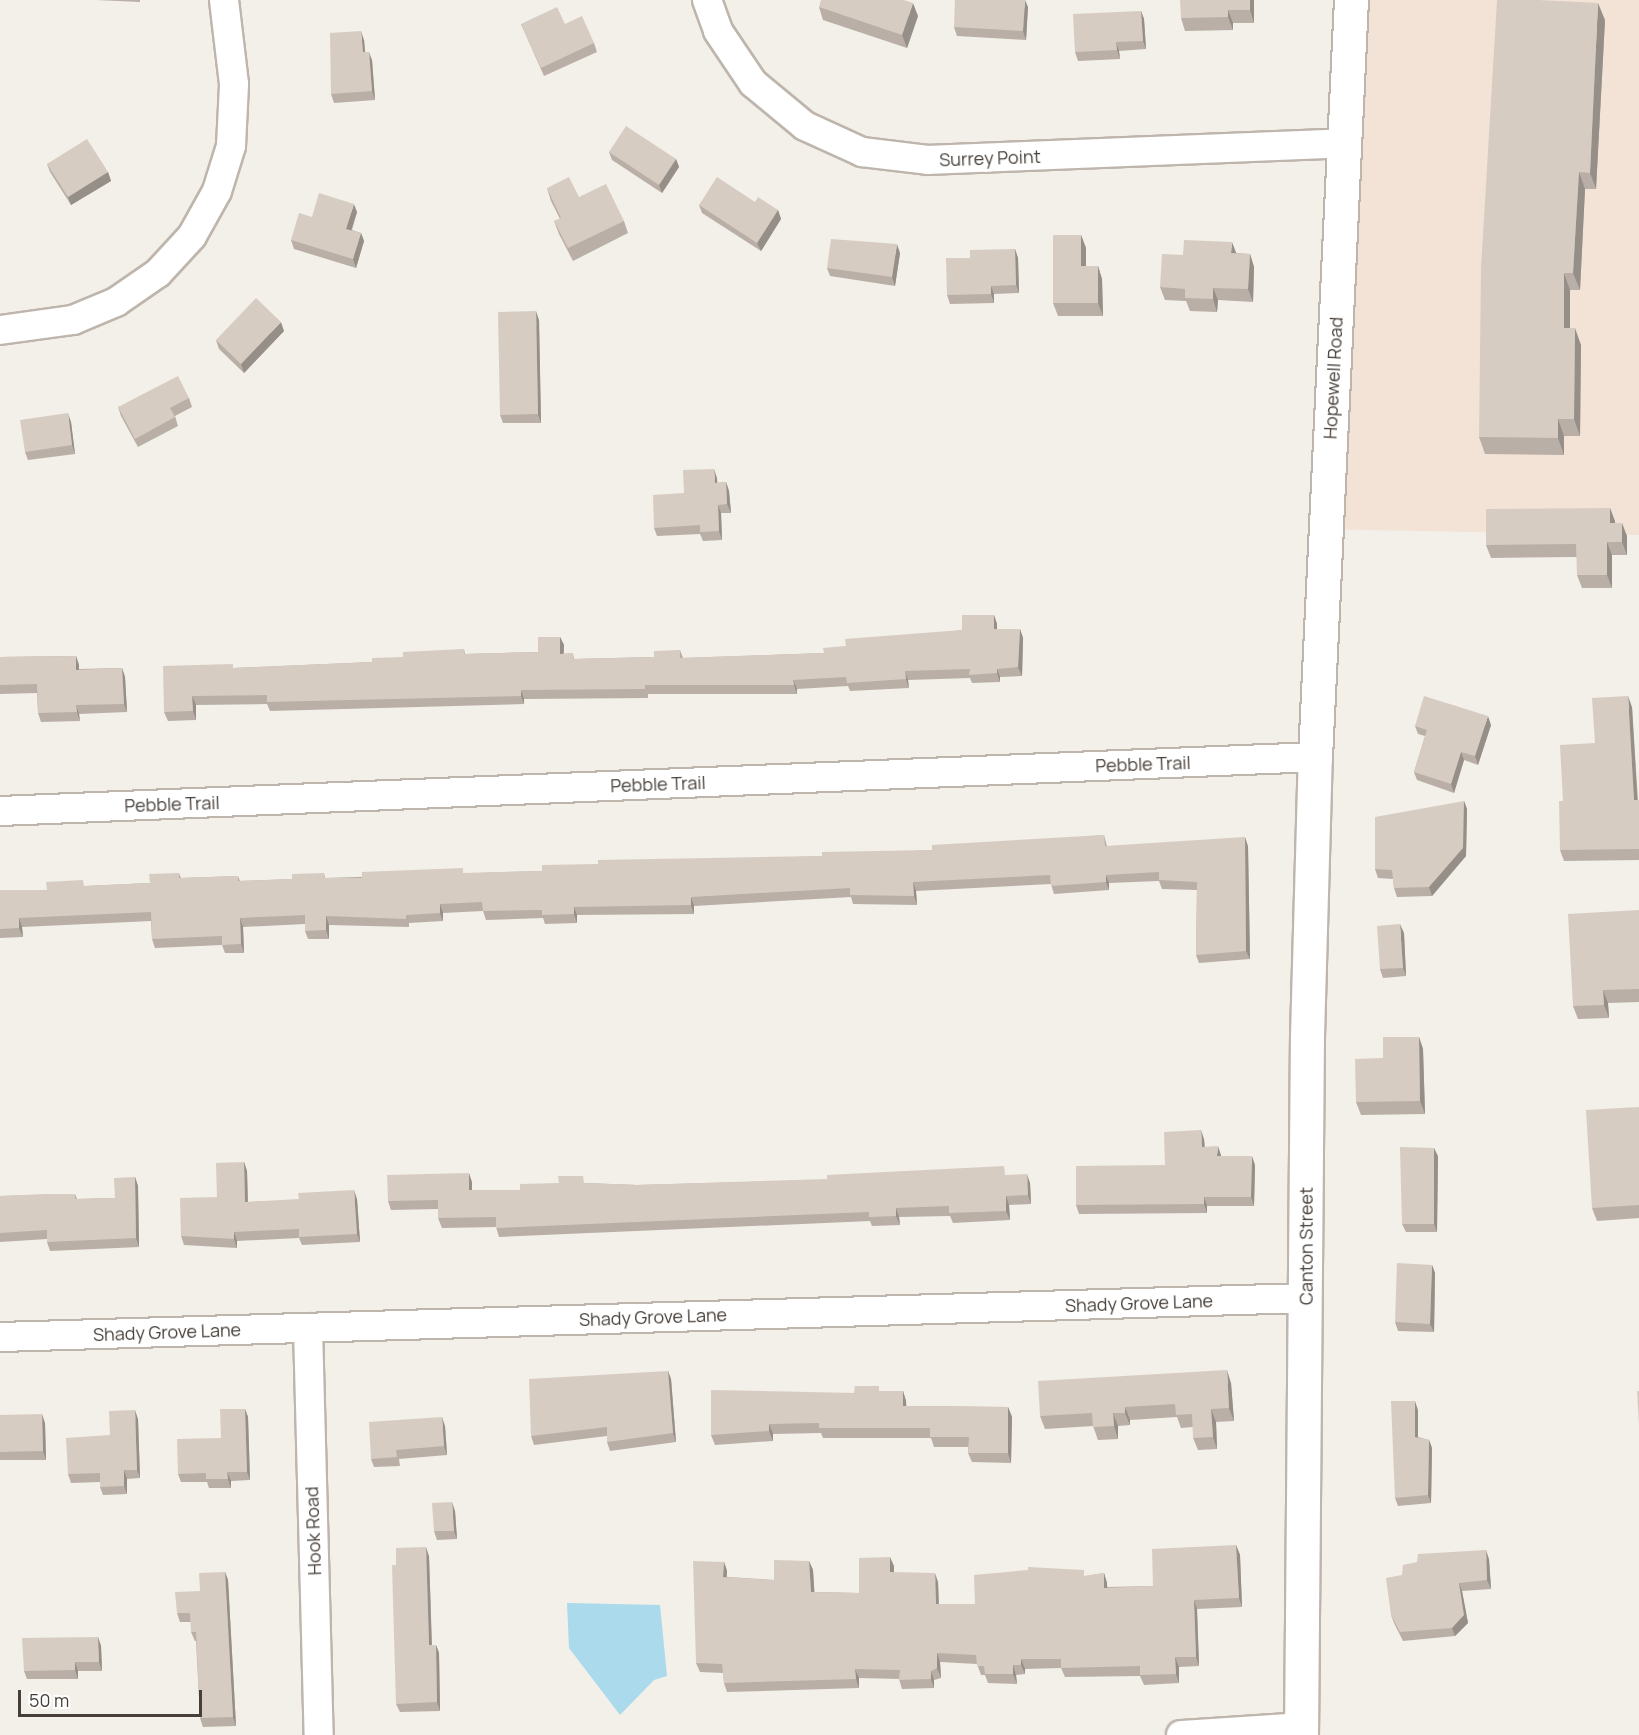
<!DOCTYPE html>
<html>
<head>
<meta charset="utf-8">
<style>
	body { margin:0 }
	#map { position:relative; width:1639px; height:1735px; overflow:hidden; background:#f3efe9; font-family:Manrope,sans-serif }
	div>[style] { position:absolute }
	.commercial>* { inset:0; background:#f3e3d6 }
	.water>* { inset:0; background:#aadaeb }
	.roads { filter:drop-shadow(2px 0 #beb5ac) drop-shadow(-2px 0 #beb5ac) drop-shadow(0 2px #beb5ac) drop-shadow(0 -2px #beb5ac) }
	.minor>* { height:28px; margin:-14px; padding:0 14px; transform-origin:14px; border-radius:14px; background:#fff }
	.tertiary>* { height:33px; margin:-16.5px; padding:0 16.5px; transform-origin:16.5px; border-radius:16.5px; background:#fff }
	.wall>* { inset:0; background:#b9afa7 }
	.shaded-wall>* { inset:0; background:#968f88 }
	.building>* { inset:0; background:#d7ccc2 }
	span { translate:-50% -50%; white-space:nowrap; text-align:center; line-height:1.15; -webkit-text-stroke:6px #fff; paint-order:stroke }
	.street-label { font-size:18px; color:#463e38 }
	.scale { position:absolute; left:18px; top:1690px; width:184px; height:27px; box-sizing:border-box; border:3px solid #463e38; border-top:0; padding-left:8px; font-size:18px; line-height:21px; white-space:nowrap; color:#463e38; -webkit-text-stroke:4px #fff; paint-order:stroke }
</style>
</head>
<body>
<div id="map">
	<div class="commercial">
		<i style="clip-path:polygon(1351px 0,1639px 0,1639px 535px,1314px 529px)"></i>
	</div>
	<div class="water">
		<i style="clip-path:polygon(567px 1603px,660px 1605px,667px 1676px,654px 1680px,620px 1715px,569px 1648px)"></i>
	</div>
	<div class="roads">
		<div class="minor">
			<i style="left:707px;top:0;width:33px;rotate:70deg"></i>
			<i style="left:718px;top:31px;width:63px;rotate:56.1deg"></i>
			<i style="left:753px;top:83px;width:67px;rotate:39.6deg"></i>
			<i style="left:805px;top:126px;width:63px;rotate:24.5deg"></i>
			<i style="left:862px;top:152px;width:66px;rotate:6.9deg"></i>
			<i style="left:928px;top:160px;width:416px;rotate:-2.3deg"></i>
			<i style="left:0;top:330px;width:74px;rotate:-7.8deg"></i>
			<i style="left:73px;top:320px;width:47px;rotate:-22.7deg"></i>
			<i style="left:116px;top:302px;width:51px;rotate:-34.6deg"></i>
			<i style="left:158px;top:273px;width:50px;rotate:-47.4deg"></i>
			<i style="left:192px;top:236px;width:51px;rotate:-60.9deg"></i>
			<i style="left:217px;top:191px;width:47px;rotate:-72.7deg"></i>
			<i style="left:231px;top:146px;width:62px;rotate:-87.2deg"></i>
			<i style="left:234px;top:84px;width:85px;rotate:-96.8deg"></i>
			<i style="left:0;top:811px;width:1316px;rotate:-2.35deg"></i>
			<i style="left:308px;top:1328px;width:407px;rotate:88.5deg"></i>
			<i style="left:0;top:1337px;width:1307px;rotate:-1.71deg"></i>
			<i style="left:1181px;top:1735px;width:120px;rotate:-3.8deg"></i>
		</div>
		<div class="tertiary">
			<i style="left:1301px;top:1735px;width:699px;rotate:-89.51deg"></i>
			<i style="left:1307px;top:1036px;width:279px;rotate:-88.4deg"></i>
			<i style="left:1315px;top:757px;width:758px;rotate:-87.28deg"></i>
		</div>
	</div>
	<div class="wall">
		<i style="clip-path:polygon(96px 0,140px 0,140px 2px)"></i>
		<i style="clip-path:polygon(1254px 0,1254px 23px,1233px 23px,1233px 30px,1185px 31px,1181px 18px)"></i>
		<i style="clip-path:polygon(819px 7px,918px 16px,907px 48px,823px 20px)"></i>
		<i style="clip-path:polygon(1028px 7px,1026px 40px,957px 36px,954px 27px)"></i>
		<i style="clip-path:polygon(1141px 11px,1144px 19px,1146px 49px,1119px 51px,1120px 59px,1078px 61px,1075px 52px)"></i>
		<i style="clip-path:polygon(1605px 20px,1596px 189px,1585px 189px,1580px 290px,1570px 290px,1570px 328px,1581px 345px,1580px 436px,1564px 436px,1564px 455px,1485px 454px,1479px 437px)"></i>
		<i style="clip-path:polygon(521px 24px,565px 24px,594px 43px,597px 52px,544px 76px)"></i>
		<i style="clip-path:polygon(364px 40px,365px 52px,372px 60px,375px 100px,334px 103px,331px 94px)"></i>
		<i style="clip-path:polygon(609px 152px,676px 159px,679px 167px,662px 193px,612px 160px)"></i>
		<i style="clip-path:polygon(47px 164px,108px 172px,111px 181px,71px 205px,50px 172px)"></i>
		<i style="clip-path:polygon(547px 188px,579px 197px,624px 221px,628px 233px,573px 261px,559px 234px,554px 221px,560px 219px,551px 201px)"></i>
		<i style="clip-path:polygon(755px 202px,778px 210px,781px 219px,761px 251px,702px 213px,699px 205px)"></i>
		<i style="clip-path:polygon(357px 212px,352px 230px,361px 233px,364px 241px,356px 268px,294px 249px,291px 240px,312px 217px)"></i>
		<i style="clip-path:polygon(1081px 235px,1086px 248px,1086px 266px,1098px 266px,1102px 279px,1103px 316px,1058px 316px,1053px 303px)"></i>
		<i style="clip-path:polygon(1015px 249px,1018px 258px,1019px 293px,994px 294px,994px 303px,950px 304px,947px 295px,970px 258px)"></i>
		<i style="clip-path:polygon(900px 253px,895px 286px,830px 276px,827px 268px)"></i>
		<i style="clip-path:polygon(1236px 253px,1250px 254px,1254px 267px,1253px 302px,1218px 300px,1217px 312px,1190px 311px,1186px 301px,1165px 300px,1160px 287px,1183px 255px)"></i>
		<i style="clip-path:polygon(539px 320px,541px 423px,503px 423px,500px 415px)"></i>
		<i style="clip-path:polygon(284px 331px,244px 373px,219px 349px,216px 340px)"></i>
		<i style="clip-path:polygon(189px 398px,192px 407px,175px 416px,178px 426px,138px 447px,121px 416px,118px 407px)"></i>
		<i style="clip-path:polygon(71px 422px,75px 454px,28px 460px,25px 452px)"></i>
		<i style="clip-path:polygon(717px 478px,717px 483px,726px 482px,729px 491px,731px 513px,721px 513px,722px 540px,703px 541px,700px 534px,657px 536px,654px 528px,684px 493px)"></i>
		<i style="clip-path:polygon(1610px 508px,1615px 523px,1627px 536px,1627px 555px,1612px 555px,1612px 588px,1582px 588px,1577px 575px,1577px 557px,1491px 558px,1486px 545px)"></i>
		<i style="clip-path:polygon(994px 615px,997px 624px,997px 629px,1020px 629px,1023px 638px,1022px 676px,1000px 677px,1000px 682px,972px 683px,970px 678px,908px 680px,909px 688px,850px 691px,848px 686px,797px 689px,797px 694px,648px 694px,648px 698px,524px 699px,524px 704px,270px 711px,267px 704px,196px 705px,196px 720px,168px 721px,164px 712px,234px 668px,372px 662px,403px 657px,464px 649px,465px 654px,538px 652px,560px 637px,564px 645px,564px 654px,573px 653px,574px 659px,654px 657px,680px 650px,683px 658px,824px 653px,846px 646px,962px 630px)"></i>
		<i style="clip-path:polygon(76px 656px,79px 665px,79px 669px,122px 668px,125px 677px,127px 712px,79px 714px,80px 721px,41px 722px,38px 713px,37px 693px,0 694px,0 657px)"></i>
		<i style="clip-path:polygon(1632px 707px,1638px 800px,1639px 800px,1639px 860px,1564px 861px,1560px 850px,1563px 801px,1595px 743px)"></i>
		<i style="clip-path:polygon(1491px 725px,1478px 765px,1464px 760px,1454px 793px,1417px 780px,1414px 772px,1425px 736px,1418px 734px,1415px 726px)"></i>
		<i style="clip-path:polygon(1464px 801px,1467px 809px,1466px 856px,1432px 896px,1397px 897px,1394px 888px,1393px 879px,1378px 878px,1375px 869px)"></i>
		<i style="clip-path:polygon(1104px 835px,1107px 846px,1248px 846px,1250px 959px,1199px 963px,1196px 955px,1197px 890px,1162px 889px,1159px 881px,1109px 883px,1109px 890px,1054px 894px,1051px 884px,916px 891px,917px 905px,853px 904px,851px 897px,694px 906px,694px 914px,577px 915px,577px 923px,545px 924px,543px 918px,486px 920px,483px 911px,443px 913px,443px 921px,409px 923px,409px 927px,329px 925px,329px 939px,308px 939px,305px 931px,305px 924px,243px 927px,244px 953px,225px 953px,222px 945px,155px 948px,152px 939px,151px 921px,22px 927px,23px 937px,0 938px,0 890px,47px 890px,86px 886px,150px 883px,179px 873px,181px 878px,238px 876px,240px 881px,292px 879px,324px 873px,325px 878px,542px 871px,598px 864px,822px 856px,932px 850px)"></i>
		<i style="clip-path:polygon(1639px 910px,1639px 1002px,1608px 1003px,1609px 1018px,1578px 1019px,1573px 1006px)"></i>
		<i style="clip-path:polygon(1404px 933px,1406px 976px,1383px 978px,1380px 969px)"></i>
		<i style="clip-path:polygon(1419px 1037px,1423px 1049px,1425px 1114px,1361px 1115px,1356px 1102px,1383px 1058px)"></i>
		<i style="clip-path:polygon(1639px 1107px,1639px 1218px,1597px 1221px,1592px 1208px)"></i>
		<i style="clip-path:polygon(1204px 1139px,1205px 1147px,1221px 1155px,1221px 1156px,1255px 1165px,1254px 1206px,1207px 1206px,1207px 1213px,1079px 1214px,1076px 1205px,1165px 1165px)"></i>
		<i style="clip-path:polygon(1438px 1156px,1437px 1232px,1406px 1232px,1402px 1224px)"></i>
		<i style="clip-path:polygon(244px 1162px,247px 1171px,248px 1202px,357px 1199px,360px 1242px,302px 1245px,299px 1238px,237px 1241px,237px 1248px,184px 1245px,181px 1236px,217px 1197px)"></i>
		<i style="clip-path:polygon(1007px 1175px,1030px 1183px,1031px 1204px,1009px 1205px,1010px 1220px,953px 1223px,950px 1216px,899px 1217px,900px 1225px,872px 1226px,870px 1221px,499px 1237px,496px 1227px,442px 1228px,438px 1218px,438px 1209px,391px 1210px,388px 1201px,472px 1182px,472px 1190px,520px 1190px,586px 1183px,637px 1185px)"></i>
		<i style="clip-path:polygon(135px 1177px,138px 1186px,139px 1247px,50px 1251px,47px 1242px,47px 1239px,0 1242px,0 1196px,75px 1194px,77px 1199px,115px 1198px)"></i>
		<i style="clip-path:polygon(1432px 1265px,1435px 1273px,1434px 1332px,1398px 1331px,1395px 1322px)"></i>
		<i style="clip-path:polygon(668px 1371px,671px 1379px,676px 1442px,610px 1451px,607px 1442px,607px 1436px,534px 1445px,531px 1436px)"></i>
		<i style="clip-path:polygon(1231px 1383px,1234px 1421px,1216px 1422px,1217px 1449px,1198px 1450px,1193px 1438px,1193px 1427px,1181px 1428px,1177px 1417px,1130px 1420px,1130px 1425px,1118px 1426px,1118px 1439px,1098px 1440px,1093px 1426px,1045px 1429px,1040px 1416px)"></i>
		<i style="clip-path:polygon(903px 1391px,906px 1401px,906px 1406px,1008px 1407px,1012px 1417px,1011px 1463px,972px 1462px,968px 1453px,968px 1447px,934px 1447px,931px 1438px,823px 1438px,821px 1433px,773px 1434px,773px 1441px,715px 1445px,711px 1435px,854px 1393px)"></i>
		<i style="clip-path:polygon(245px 1409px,248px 1417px,250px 1480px,231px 1481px,231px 1488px,209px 1488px,207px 1482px,181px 1482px,178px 1474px,221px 1438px)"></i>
		<i style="clip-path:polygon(1418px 1410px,1418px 1437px,1429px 1440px,1432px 1448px,1431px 1503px,1398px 1506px,1395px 1498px)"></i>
		<i style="clip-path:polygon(0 1415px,45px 1423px,46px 1460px,0 1460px)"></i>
		<i style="clip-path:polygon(138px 1419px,140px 1478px,127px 1479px,127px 1494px,103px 1495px,100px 1487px,100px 1482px,71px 1483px,68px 1474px,110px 1435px)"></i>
		<i style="clip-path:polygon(445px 1426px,447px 1455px,399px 1459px,400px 1466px,374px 1467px,371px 1459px)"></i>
		<i style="clip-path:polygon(455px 1511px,457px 1539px,437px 1540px,434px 1531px)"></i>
		<i style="clip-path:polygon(1236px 1545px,1240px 1555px,1242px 1607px,1197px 1609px,1199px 1666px,1179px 1667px,1179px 1683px,1144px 1685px,1140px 1676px,1065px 1677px,1061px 1668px,1025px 1669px,1025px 1674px,1016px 1675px,1017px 1684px,988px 1683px,985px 1675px,981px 1675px,977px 1664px,940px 1662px,941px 1678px,934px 1680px,934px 1688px,902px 1689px,899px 1679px,859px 1678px,859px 1688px,727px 1692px,724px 1683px,723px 1673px,700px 1672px,696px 1663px,724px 1562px,727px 1571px,727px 1577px,774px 1580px,809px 1561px,813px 1570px,814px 1592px,859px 1593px,894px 1566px,894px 1573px,938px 1582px,939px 1604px,975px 1604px,1086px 1576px,1104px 1573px,1107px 1583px,1107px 1587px,1153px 1586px)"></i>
		<i style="clip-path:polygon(429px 1556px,432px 1645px,436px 1645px,439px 1653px,440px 1711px,400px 1712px,396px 1704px,396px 1565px)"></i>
		<i style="clip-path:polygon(1489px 1559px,1491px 1589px,1462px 1591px,1468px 1623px,1455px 1636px,1403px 1641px,1394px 1623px,1391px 1615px,1402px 1575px)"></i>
		<i style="clip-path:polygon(225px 1572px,228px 1580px,236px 1726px,203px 1727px,200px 1718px,196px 1641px,195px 1641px,191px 1632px,191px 1622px,180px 1622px,177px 1613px,200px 1591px)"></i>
		<i style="clip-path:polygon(98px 1637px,101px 1646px,102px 1671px,78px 1671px,78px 1679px,27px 1679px,24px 1671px)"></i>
	</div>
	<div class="shaded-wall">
		<i style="clip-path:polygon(1025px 0,1028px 7px,1026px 40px,1023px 31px)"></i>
		<i style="clip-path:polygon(1250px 0,1254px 0,1254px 23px,1250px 10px)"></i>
		<i style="clip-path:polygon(913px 3px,918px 16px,907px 48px,902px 35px)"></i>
		<i style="clip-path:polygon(1598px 3px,1605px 20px,1596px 189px,1590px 173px)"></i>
		<i style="clip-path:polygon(1228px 10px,1233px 23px,1233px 30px,1228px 17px)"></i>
		<i style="clip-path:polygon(1141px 11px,1144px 19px,1146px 49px,1143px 41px)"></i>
		<i style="clip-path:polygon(361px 31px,364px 40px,366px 61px,363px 52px)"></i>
		<i style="clip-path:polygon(1116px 42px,1119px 51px,1120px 59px,1117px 50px)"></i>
		<i style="clip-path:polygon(369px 52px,372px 60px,375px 100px,372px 91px)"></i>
		<i style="clip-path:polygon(676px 159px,679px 167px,662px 193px,659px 185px)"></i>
		<i style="clip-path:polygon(108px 172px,111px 181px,71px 205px,68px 197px)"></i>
		<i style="clip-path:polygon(1579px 172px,1585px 189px,1580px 290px,1573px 273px)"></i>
		<i style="clip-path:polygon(354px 204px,357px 212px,349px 237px,346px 229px)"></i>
		<i style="clip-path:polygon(778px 210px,781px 219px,761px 251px,757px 243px)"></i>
		<i style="clip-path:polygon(361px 233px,364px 241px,356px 268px,353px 259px)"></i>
		<i style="clip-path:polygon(1081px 235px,1086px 248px,1086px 279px,1081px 266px)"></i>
		<i style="clip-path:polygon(1232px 242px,1237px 255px,1231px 253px)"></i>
		<i style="clip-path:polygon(897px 244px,900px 253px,895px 286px,892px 277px)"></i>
		<i style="clip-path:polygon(1015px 249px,1018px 258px,1019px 293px,1016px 285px)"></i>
		<i style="clip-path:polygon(1250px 254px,1254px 267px,1253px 302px,1248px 289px)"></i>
		<i style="clip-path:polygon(1098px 266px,1102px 279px,1103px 316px,1098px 303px)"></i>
		<i style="clip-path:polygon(1564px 273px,1570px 290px,1570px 345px,1564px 328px)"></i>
		<i style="clip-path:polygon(991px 286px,994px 294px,994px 303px,991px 294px)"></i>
		<i style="clip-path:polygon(1213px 288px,1218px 300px,1217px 312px,1213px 299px)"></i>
		<i style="clip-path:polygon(536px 311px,539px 320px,541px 423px,538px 414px)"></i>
		<i style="clip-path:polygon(281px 322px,284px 331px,244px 373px,241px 364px)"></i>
		<i style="clip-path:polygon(1575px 328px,1581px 345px,1580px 436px,1574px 419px)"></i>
		<i style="clip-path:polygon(68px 413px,71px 422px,75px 454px,72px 445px)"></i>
		<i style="clip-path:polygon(1558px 419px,1564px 436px,1564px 455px,1558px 438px)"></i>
		<i style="clip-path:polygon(714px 469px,717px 478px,718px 491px,715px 483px)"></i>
		<i style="clip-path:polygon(726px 482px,729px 491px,731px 513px,727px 504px)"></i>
		<i style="clip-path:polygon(718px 505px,721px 513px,722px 540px,719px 531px)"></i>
		<i style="clip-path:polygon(1610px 508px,1615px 521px,1615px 536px,1610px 523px)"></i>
		<i style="clip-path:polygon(1622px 523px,1627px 536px,1627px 555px,1622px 542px)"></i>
		<i style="clip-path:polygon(1607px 542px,1612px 555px,1612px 588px,1607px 575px)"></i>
		<i style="clip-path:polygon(994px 615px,997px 624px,997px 638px,994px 629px)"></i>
		<i style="clip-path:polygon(1020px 629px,1023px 638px,1022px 676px,1018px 667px)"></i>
		<i style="clip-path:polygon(560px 637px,564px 645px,563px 663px,560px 654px)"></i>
		<i style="clip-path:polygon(76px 656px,79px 665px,79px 678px,76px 670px)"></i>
		<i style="clip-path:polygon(122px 668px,125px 677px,127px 712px,124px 704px)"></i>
		<i style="clip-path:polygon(997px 669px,1000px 677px,1000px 682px,997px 673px)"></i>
		<i style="clip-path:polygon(905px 671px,908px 680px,909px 688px,906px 679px)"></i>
		<i style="clip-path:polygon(793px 680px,797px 689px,797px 694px,794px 685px)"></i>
		<i style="clip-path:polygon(521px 690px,524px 699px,524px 704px,521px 696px)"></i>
		<i style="clip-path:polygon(192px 696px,196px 705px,196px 720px,193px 711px)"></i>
		<i style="clip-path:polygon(1628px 696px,1632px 707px,1638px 811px,1634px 800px)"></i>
		<i style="clip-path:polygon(76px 705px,79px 714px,80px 721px,77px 712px)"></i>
		<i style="clip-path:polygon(1488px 716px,1491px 725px,1478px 765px,1475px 756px)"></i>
		<i style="clip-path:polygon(1461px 752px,1464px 760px,1454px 793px,1451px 784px)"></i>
		<i style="clip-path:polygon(1464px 801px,1467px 809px,1466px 856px,1432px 896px,1429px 887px)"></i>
		<i style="clip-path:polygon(1245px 837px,1248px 846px,1250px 959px,1246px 951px)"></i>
		<i style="clip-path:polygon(1106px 875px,1109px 883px,1109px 890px,1106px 882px)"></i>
		<i style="clip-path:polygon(913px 882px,916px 891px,917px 905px,914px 896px)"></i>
		<i style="clip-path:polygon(691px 897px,694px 906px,694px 914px,691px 905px)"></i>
		<i style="clip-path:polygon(440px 904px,443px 913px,443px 921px,440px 913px)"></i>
		<i style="clip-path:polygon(574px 907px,577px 915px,577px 923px,574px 914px)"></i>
		<i style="clip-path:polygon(326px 916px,329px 925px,329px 939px,326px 930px)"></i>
		<i style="clip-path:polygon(19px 918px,22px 927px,23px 937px,19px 928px)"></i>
		<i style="clip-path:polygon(240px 918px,243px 927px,244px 953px,241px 944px)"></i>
		<i style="clip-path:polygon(1400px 924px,1404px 933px,1406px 976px,1403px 968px)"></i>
		<i style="clip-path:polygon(1603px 990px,1608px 1003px,1609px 1018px,1604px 1005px)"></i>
		<i style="clip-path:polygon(1419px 1037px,1423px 1049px,1425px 1114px,1420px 1101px)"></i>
		<i style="clip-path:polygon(1201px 1130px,1204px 1139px,1205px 1155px,1202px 1147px)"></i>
		<i style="clip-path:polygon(1218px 1146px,1221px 1155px,1221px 1165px,1217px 1156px)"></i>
		<i style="clip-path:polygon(1434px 1148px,1438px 1156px,1437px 1232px,1434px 1224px)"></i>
		<i style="clip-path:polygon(1252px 1156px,1255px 1165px,1254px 1206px,1251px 1197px)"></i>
		<i style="clip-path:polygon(244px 1162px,247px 1171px,248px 1211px,245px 1202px)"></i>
		<i style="clip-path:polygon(469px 1173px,472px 1182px,472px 1199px,469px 1190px)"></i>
		<i style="clip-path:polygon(1027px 1174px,1030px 1183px,1031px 1204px,1028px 1195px)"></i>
		<i style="clip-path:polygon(135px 1177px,138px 1186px,139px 1247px,136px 1238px)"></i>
		<i style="clip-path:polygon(354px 1190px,357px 1199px,360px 1242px,357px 1234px)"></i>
		<i style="clip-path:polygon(1006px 1196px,1009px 1205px,1010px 1220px,1006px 1211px)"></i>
		<i style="clip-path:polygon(1204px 1197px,1207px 1206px,1207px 1213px,1204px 1204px)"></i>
		<i style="clip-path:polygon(896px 1208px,899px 1217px,900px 1225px,896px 1216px)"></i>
		<i style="clip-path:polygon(234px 1232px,237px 1241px,237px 1248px,234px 1239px)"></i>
		<i style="clip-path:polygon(1432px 1265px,1435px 1273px,1434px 1332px,1430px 1324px)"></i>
		<i style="clip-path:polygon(1227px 1370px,1231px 1383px,1234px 1421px,1229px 1408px)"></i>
		<i style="clip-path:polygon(668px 1371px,671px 1379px,676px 1442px,673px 1433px)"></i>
		<i style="clip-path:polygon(903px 1391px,906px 1401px,907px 1416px,903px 1406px)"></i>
		<i style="clip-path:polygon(1415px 1401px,1418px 1410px,1418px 1445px,1415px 1437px)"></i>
		<i style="clip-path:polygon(1008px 1407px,1012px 1417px,1011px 1463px,1008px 1453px)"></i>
		<i style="clip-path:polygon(1125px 1407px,1130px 1420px,1130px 1425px,1125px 1413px)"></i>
		<i style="clip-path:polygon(245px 1409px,248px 1417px,250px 1480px,247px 1472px)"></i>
		<i style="clip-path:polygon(1211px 1409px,1216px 1422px,1217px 1449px,1213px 1437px)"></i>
		<i style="clip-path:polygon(135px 1410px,138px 1419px,140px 1478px,137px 1470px)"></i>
		<i style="clip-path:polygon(1113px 1413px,1118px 1426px,1118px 1439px,1114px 1426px)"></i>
		<i style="clip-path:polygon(42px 1414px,45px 1423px,46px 1460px,43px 1451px)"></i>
		<i style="clip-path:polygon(442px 1417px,445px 1426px,447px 1455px,444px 1446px)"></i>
		<i style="clip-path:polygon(769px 1424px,773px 1434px,773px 1441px,769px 1431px)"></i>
		<i style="clip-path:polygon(1429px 1440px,1432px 1448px,1431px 1503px,1428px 1495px)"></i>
		<i style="clip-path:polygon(124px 1470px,127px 1479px,127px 1494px,124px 1486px)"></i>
		<i style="clip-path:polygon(227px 1472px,231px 1481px,231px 1488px,228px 1479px)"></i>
		<i style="clip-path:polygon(452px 1502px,455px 1511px,457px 1539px,454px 1531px)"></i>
		<i style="clip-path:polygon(1236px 1545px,1240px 1555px,1242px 1607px,1239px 1598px)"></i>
		<i style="clip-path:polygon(426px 1547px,429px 1556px,432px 1654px,429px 1645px)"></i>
		<i style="clip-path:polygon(1486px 1550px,1489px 1559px,1491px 1589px,1487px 1580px)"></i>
		<i style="clip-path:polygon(890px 1557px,894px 1566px,894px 1582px,890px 1572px)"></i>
		<i style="clip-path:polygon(809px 1561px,813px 1570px,815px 1601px,811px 1592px)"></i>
		<i style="clip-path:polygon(724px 1562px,727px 1571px,726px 1586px,723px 1577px)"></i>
		<i style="clip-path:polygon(225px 1572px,228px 1580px,236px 1726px,233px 1717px)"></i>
		<i style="clip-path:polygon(935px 1573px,938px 1582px,939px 1613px,936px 1604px)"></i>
		<i style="clip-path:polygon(1104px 1573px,1107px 1583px,1108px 1597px,1104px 1588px)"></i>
		<i style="clip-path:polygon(1459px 1583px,1462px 1591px,1468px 1623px,1455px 1636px,1452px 1628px)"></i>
		<i style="clip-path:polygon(1194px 1600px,1197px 1609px,1199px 1666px,1196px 1657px)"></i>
		<i style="clip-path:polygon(98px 1637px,101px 1646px,102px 1671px,99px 1662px)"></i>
		<i style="clip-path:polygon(436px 1645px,439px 1653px,440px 1711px,437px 1702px)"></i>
		<i style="clip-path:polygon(937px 1653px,940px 1662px,941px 1678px,937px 1668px)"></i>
		<i style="clip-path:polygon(1175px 1657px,1179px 1667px,1179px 1683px,1176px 1674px)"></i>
		<i style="clip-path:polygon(1021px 1659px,1025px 1669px,1025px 1674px,1021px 1665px)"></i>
		<i style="clip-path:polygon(75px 1662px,78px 1671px,78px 1679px,75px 1670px)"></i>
		<i style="clip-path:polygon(1013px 1665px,1016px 1675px,1017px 1684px,1013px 1674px)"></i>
		<i style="clip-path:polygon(855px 1669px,859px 1678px,859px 1688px,856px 1679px)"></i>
		<i style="clip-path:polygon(931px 1671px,934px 1680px,934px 1688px,931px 1679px)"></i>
	</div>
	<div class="building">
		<i style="clip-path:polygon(821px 0,904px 0,913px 3px,902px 35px,819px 7px)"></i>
		<i style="clip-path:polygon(955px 0,1025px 0,1023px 31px,954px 27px)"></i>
		<i style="clip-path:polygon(1180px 0,1250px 0,1250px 10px,1228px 10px,1228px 17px,1181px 18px)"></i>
		<i style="clip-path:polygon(1497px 0,1538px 0,1598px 3px,1590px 173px,1579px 172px,1573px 273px,1564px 273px,1564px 328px,1575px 328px,1574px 419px,1558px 419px,1558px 438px,1479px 437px,1481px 268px)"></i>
		<i style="clip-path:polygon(557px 7px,565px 24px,582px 16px,594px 43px,541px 68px,521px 24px)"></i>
		<i style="clip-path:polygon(1141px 11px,1143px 41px,1116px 42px,1117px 50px,1075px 52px,1073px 14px)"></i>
		<i style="clip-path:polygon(361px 31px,363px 52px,369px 52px,372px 91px,331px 94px,330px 33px)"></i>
		<i style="clip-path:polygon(626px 126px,676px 159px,659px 185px,609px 152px)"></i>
		<i style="clip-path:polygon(87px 139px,108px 172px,68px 197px,47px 164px)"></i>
		<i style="clip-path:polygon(569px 177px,579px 197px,606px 184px,624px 221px,568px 248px,554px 221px,561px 218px,547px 188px)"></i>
		<i style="clip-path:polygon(717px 177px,755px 202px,758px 197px,778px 210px,757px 243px,699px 205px)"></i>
		<i style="clip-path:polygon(319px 193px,354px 204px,346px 229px,361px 233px,353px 259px,291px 240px,299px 213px,312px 217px)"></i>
		<i style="clip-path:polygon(1053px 235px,1081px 235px,1081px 266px,1098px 266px,1098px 303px,1053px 303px)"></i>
		<i style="clip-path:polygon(831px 239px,897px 244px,892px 277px,827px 268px)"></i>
		<i style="clip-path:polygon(1184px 240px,1232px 242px,1231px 253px,1250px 254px,1248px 289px,1213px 288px,1213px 299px,1185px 298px,1185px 289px,1160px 287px,1162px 254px,1183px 255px)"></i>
		<i style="clip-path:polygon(1015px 249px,1016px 285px,991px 286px,991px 294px,947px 295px,946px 258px,970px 258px,970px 250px)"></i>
		<i style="clip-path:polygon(256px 298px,281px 322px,241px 364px,216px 340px)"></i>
		<i style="clip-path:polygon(536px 311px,538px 414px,500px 415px,498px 312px)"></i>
		<i style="clip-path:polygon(178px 376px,189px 398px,170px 408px,175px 417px,135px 439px,118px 407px)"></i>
		<i style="clip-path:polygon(68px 413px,72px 445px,25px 452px,20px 420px)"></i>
		<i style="clip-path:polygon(714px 469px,715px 483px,726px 482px,727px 504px,718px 505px,719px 531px,700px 532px,700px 525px,654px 528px,653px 495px,684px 493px,683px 470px)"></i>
		<i style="clip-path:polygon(1610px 508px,1610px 523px,1622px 523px,1622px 542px,1607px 542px,1607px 575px,1577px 575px,1576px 544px,1486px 545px,1486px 509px)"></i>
		<i style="clip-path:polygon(962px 615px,994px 615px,994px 629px,1020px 629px,1018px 667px,997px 669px,997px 673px,969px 675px,970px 669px,905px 671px,906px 679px,847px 683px,846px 677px,793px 680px,794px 685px,645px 685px,645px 689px,521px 690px,521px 696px,267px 702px,267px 695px,192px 696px,193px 711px,164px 712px,163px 666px,233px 664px,233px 668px,372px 662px,372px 658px,403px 657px,403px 652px,464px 649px,464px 654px,538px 652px,538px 637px,560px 637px,560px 654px,573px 653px,573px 659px,654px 657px,654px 651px,680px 650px,680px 658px,824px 653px,823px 648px,846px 646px,845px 639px,962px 630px)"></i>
		<i style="clip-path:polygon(76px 656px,76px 670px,122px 668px,124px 704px,76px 705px,77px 712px,38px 713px,37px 684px,0 685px,0 657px)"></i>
		<i style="clip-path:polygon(1424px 696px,1488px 716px,1475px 756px,1461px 752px,1451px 784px,1414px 772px,1427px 730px,1415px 726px)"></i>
		<i style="clip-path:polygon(1628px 696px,1634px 800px,1639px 800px,1639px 849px,1560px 850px,1559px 801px,1563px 801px,1560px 745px,1595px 743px,1592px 698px)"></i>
		<i style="clip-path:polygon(1464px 801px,1463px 848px,1429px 887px,1394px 888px,1392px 870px,1375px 869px,1375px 817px)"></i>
		<i style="clip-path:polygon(1104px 835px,1105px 846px,1245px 837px,1246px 951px,1196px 955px,1197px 882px,1159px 880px,1159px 872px,1106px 875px,1106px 882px,1051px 886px,1050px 875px,913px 882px,914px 896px,850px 895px,850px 888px,691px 897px,691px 905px,574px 907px,574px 914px,542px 915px,542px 910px,483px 911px,482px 902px,440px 904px,440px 913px,406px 915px,406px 919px,326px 916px,326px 930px,305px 931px,305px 915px,240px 918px,241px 944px,222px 945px,222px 936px,152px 939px,151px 912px,19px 918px,19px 928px,0 929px,0 890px,47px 890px,46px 882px,83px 880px,84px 886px,150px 883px,149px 874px,179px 873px,179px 878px,238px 876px,238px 881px,292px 879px,292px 874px,324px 873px,324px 878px,362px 878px,362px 872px,463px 868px,463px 873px,542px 871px,542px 865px,598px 864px,598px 860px,822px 856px,822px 852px,932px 850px,932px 845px)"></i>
		<i style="clip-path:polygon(1639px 910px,1639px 989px,1603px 990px,1604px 1005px,1573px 1006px,1568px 914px)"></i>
		<i style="clip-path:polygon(1400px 924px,1403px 968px,1380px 969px,1377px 926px)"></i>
		<i style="clip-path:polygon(1383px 1037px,1419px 1037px,1420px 1101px,1356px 1102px,1355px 1059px,1383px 1058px)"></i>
		<i style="clip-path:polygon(1639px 1107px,1639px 1205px,1592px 1208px,1586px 1110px)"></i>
		<i style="clip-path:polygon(1201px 1130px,1202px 1147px,1218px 1146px,1217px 1156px,1252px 1156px,1251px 1197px,1204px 1197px,1204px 1204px,1076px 1205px,1076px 1166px,1165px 1165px,1164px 1132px)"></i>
		<i style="clip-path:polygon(1400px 1147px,1434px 1148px,1434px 1224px,1402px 1224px)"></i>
		<i style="clip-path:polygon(244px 1162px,245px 1202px,299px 1199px,298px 1193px,354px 1190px,357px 1234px,299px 1237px,299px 1229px,234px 1232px,234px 1239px,181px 1236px,180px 1198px,217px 1197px,216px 1163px)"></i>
		<i style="clip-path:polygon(1004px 1166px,1005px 1175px,1027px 1174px,1028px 1195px,1006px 1196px,1006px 1211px,949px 1213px,949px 1206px,896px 1208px,896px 1216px,869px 1217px,869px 1212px,496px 1228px,496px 1217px,438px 1218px,438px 1200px,388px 1201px,387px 1175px,469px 1173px,469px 1190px,520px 1190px,520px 1184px,559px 1183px,558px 1176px,583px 1176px,584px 1183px,637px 1185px,827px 1179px,827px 1175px)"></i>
		<i style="clip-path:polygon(135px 1177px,136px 1238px,47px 1242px,47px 1230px,0 1233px,0 1196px,46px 1194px,75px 1194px,75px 1199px,115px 1198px,114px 1178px)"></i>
		<i style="clip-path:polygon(1397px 1263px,1432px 1265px,1430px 1324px,1395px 1322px)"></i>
		<i style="clip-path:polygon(1227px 1370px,1229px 1408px,1211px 1409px,1213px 1437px,1193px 1438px,1192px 1414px,1176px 1415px,1175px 1404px,1125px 1407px,1125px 1413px,1113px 1413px,1114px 1426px,1093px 1427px,1092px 1413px,1040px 1416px,1038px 1381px)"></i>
		<i style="clip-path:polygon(668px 1371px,673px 1433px,607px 1442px,607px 1427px,531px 1436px,529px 1379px)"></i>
		<i style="clip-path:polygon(855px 1386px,879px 1386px,879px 1391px,903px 1391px,903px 1406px,1008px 1407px,1008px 1453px,968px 1453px,969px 1437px,930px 1437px,930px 1428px,819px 1428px,819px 1423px,769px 1424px,769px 1431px,711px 1435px,711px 1390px,854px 1393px)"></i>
		<i style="clip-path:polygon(1637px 1391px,1639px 1391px,1639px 1425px)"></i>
		<i style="clip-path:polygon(1391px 1401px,1415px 1401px,1415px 1437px,1429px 1440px,1428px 1495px,1395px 1498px)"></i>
		<i style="clip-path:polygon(220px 1409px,245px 1409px,247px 1472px,227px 1472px,228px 1479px,206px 1479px,206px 1473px,178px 1474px,177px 1439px,221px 1438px)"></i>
		<i style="clip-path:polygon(135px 1410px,137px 1470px,124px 1470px,124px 1486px,100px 1487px,100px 1473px,68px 1474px,66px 1438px,110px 1435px,109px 1411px)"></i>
		<i style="clip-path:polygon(42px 1414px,43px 1451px,0 1452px,0 1415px)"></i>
		<i style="clip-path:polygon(442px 1417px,444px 1446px,396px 1450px,397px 1457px,371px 1459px,369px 1422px)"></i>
		<i style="clip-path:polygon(452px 1502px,454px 1531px,434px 1531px,432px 1503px)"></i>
		<i style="clip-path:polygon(1236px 1545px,1239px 1598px,1194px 1600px,1196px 1657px,1175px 1657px,1176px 1674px,1140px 1675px,1140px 1666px,1061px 1668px,1061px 1659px,1021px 1659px,1021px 1665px,1013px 1665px,1013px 1674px,985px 1674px,984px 1666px,977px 1666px,976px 1655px,937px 1653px,937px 1668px,931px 1671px,931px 1679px,899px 1680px,900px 1670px,855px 1669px,856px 1679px,724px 1683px,722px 1664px,696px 1663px,693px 1561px,724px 1562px,723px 1577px,774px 1580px,774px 1560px,809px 1561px,811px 1592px,859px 1593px,859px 1558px,890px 1557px,890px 1572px,935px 1573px,936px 1604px,975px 1604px,974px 1575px,1028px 1570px,1028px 1567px,1084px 1570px,1084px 1576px,1104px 1573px,1104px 1588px,1153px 1586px,1152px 1549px)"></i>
		<i style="clip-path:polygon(426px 1547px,429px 1645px,436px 1645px,437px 1702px,396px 1704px,392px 1565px,396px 1565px,396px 1548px)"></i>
		<i style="clip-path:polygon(1486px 1550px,1487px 1580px,1459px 1583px,1464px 1615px,1452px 1628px,1400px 1632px,1391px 1615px,1386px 1578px,1402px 1575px,1403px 1565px,1417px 1562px,1418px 1554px)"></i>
		<i style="clip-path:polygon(225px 1572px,233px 1717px,200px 1718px,196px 1632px,191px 1632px,190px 1613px,177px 1613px,175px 1592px,200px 1591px,199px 1573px)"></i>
		<i style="clip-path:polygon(98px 1637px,99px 1662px,75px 1662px,75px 1670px,24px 1671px,22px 1638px)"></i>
	</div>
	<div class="street-label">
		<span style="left:990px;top:158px;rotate:-2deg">Surrey Point</span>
		<span style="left:1333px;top:378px;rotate:-87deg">Hopewell Road</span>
		<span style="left:1143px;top:764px;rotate:-2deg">Pebble Trail</span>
		<span style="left:658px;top:784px;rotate:-2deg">Pebble Trail</span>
		<span style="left:172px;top:804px;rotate:-2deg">Pebble Trail</span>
		<span style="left:1306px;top:1246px;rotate:-90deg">Canton Street</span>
		<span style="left:1139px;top:1303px;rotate:-2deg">Shady Grove Lane</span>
		<span style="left:653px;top:1317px;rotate:-2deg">Shady Grove Lane</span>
		<span style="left:167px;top:1332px;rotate:-2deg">Shady Grove Lane</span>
		<span style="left:313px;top:1531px;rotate:-92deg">Hook Road</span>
	</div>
	<div class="scale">50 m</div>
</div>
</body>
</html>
